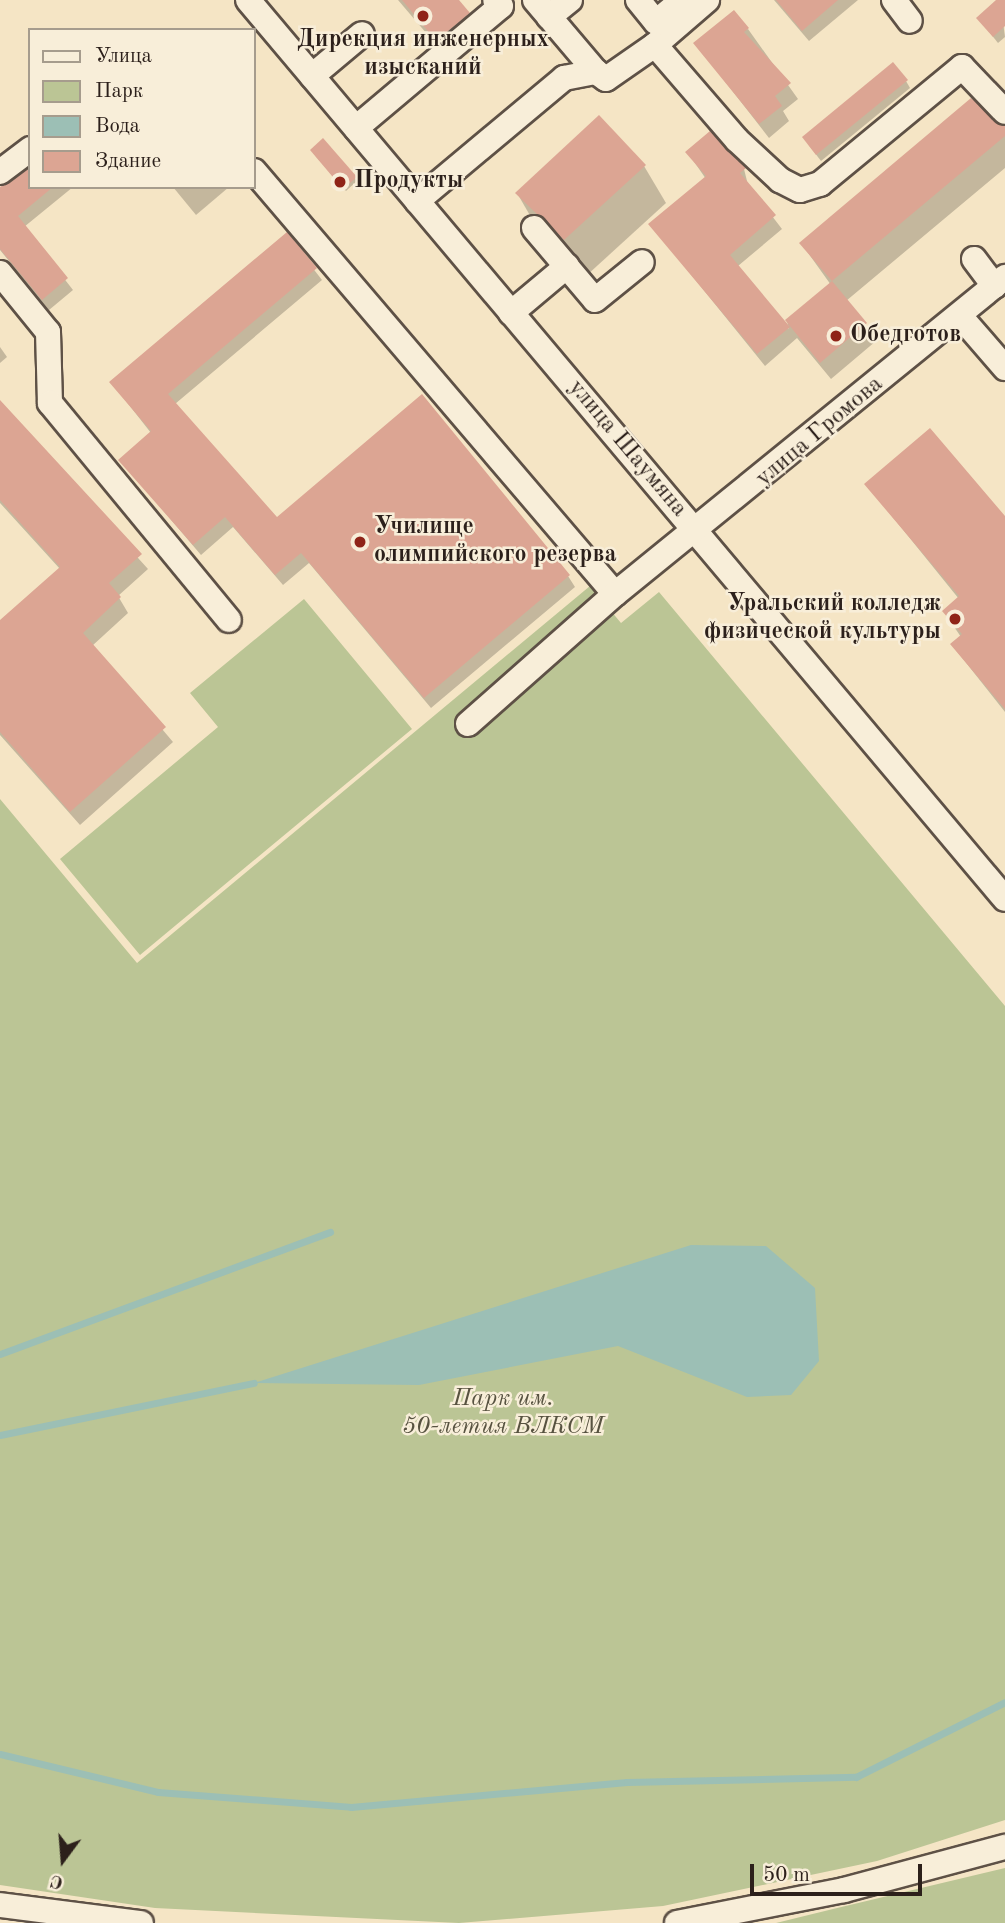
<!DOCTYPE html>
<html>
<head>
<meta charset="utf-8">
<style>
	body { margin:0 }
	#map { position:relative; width:1005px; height:1923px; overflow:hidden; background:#f5e5c5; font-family:"Old Standard TT",serif }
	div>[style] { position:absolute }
	.green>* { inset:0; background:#bbc595 }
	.water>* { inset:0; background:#9cbfb5 }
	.shadow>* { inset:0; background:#0003 }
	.stream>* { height:7px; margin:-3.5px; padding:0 3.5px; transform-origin:3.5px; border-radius:3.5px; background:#9cbfb5 }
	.building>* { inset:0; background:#dca593 }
	.roads { filter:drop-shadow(2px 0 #5e5146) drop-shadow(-2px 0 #5e5146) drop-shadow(0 2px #5e5146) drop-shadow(0 -2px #5e5146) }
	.minor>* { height:24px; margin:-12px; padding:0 12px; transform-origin:12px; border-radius:12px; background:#f8eed9 }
	.dots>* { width:19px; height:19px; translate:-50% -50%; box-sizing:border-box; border:4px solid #f8eed9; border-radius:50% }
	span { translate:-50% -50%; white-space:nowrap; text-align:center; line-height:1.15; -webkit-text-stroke:5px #f8eed9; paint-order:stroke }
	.poi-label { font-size:24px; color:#2c201b; font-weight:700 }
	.left { translate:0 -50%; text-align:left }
	.right { translate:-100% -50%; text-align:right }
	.street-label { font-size:24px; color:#2c201b }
	.park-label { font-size:24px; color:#575240; font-style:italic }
	.legend { position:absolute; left:28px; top:28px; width:228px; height:161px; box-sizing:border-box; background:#f8eed9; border:2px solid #a69c8d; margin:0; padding:9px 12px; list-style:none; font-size:21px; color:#2c201b }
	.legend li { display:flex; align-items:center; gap:14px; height:35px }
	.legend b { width:35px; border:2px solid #a69c8d }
	.north { position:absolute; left:28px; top:1825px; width:70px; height:70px; -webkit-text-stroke:5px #f8eed9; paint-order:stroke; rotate:196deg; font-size:19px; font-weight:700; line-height:28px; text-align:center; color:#2c201b }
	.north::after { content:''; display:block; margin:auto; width:24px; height:32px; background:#2c201b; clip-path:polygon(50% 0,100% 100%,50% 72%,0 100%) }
	.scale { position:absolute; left:750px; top:1864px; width:172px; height:32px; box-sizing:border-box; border:4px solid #2c201b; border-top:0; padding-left:9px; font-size:21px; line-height:24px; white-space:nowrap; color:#2c201b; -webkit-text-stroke:5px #f8eed9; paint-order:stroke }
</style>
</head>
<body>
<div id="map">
	<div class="green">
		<i style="clip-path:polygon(590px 586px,621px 623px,659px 592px,1005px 1006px,1005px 1820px,877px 1861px,663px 1906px,459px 1923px,155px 1908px,0 1885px,0 799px,137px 963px)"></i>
		<i style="clip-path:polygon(304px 599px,412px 729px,140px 955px,60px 859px,218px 727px,190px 693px)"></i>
		<i style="clip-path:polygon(1005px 1868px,1005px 1923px,776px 1923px,833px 1909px)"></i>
	</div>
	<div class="water">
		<i style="clip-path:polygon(691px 1245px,766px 1246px,815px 1288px,819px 1361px,791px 1395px,747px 1397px,618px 1346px,419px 1385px,254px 1383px)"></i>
	</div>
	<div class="shadow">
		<i style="clip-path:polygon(398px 0,456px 0,481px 35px,450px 61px)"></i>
		<i style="clip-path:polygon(774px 0,858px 0,809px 41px)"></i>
		<i style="clip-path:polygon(1000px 0,1005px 37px,998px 43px,978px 18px)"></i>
		<i style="clip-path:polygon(748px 29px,798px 99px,783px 111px,789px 121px,769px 138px,695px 43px)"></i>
		<i style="clip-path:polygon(906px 81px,910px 88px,821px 161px,808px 144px)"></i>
		<i style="clip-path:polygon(1005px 127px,1005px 168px,846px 301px,876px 341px,831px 379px,797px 338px,765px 366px,651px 225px,706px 179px,688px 153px,710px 134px,744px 169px,748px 185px,782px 229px,738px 266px,789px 329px,787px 321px,831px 285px,801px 243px)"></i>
		<i style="clip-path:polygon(313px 153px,355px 178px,357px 181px,346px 191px)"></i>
		<i style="clip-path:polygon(30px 165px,30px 187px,73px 187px,24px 227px,73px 290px,49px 310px,0 250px,0 189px)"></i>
		<i style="clip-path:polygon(644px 166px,666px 203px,586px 276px,539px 231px,517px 193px)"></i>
		<i style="clip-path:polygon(173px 187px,229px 187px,196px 215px)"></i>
		<i style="clip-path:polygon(287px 235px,322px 280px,175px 404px,277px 519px,568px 576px,575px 587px,431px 708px,309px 563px,283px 585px,233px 527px,201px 555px,120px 460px,151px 433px,111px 382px)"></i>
		<i style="clip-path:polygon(0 347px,7px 357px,0 363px)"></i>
		<i style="clip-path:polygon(0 405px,148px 569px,118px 596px,128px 613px,92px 646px,173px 742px,80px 825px,0 735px,0 622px,60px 569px,0 503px)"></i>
		<i style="clip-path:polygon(866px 484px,1005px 518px,1005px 712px,952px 645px,961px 637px,944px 612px,959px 599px)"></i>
	</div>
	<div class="stream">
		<i style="left:0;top:1354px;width:352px;rotate:-20.3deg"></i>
		<i style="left:0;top:1435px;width:259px;rotate:-11.6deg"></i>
		<i style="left:0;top:1754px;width:163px;rotate:13.5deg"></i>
		<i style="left:158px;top:1792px;width:194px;rotate:4.4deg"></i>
		<i style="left:351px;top:1807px;width:277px;rotate:-5.2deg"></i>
		<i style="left:627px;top:1782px;width:229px;rotate:-1.3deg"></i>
		<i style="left:856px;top:1777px;width:167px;rotate:-26.7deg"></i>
	</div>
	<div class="building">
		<i style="clip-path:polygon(402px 0,459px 0,470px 13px,436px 41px)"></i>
		<i style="clip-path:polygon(776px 0,838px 0,802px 31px)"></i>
		<i style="clip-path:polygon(996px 0,1005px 0,1005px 26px,993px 37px,976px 18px)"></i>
		<i style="clip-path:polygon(734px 10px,749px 28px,744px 32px,791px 83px,775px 96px,782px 106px,759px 124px,693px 43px)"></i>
		<i style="clip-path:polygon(893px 62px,908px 80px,816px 155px,802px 137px)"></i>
		<i style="clip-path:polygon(971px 98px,1005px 126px,1005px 136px,832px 281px,799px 243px)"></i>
		<i style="clip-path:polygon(599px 115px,646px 165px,564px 240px,515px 193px)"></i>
		<i style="clip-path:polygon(710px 131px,746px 168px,740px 173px,776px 215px,730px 255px,790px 327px,757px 354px,648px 224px,706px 176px,685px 152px)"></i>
		<i style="clip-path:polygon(323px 138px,357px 177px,343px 189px,310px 150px)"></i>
		<i style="clip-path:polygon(30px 168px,30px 187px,53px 187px,18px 216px,68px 278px,42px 300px,0 249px,0 187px)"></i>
		<i style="clip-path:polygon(287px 232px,317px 268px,168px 394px,277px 517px,422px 394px,570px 575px,424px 698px,301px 553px,275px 575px,225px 517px,193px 545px,118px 460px,151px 431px,109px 382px)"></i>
		<i style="clip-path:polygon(832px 281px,867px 323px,820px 363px,785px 320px)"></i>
		<i style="clip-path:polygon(0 400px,142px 554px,109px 583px,121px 597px,83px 633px,166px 727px,70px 812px,0 732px,0 620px,60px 567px,0 500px)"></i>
		<i style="clip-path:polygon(930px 428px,1005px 516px,1005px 709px,950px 644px,962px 634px,942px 611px,959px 596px,864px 484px)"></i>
	</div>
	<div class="roads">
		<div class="minor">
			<i style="left:248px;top:0;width:1175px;rotate:49.9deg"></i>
			<i style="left:535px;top:0;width:94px;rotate:49.7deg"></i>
			<i style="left:638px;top:0;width:28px;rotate:51deg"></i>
			<i style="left:656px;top:22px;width:34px;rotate:-40deg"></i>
			<i style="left:894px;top:0;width:26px;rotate:53deg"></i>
			<i style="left:549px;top:17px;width:27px;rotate:-39deg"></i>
			<i style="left:655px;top:45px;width:69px;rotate:-40.9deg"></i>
			<i style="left:312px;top:76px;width:65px;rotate:-40deg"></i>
			<i style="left:356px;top:128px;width:189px;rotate:-40.1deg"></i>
			<i style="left:501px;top:6px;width:8px;rotate:-135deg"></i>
			<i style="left:254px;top:171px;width:556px;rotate:49.52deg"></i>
			<i style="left:615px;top:594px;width:503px;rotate:-39.1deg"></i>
			<i style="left:0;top:172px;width:38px;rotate:-37deg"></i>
			<i style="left:417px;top:201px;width:192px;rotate:-39.9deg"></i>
			<i style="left:564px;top:78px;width:33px;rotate:-11deg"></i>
			<i style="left:596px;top:72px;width:12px;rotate:35deg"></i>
			<i style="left:606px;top:79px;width:60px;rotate:-34.8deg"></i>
			<i style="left:655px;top:45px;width:125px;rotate:49.2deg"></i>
			<i style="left:737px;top:140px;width:59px;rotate:42.9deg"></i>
			<i style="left:780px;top:180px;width:22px;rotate:27deg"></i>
			<i style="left:800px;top:190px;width:21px;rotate:-17deg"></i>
			<i style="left:820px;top:184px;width:184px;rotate:-39.5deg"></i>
			<i style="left:962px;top:67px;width:62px;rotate:46.3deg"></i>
			<i style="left:534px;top:228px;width:94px;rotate:49.7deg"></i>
			<i style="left:595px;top:300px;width:60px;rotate:-39deg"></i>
			<i style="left:974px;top:259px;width:34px;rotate:53deg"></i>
			<i style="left:0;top:273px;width:76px;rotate:50.9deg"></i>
			<i style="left:48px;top:332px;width:71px;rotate:88.4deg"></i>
			<i style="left:50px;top:403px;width:281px;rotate:50.5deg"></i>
			<i style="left:511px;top:313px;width:73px;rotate:-40deg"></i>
			<i style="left:960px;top:316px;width:69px;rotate:49.1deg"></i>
			<i style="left:468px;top:724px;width:196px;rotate:-41.5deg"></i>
			<i style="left:0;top:1905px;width:142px;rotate:7.3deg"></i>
			<i style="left:677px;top:1923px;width:170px;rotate:-11.2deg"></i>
			<i style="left:844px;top:1890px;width:167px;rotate:-15deg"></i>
		</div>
	</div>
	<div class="dots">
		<i style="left:423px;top:16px;background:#8f2418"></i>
		<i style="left:340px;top:182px;background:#8f2418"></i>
		<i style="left:836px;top:336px;background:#8f2418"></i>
		<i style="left:360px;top:542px;background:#8f2418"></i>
		<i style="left:955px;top:619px;background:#8f2418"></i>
	</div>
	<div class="poi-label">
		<span style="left:423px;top:55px">Дирекция инженерных<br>изысканий</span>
		<span class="left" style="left:354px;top:182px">Продукты</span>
		<span class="left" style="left:850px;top:336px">Обедготов</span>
		<span class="left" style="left:374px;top:542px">Училище<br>олимпийского резерва</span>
		<span class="right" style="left:941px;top:619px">Уральский колледж<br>физической культуры</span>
	</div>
	<div class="street-label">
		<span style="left:820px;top:432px;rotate:-40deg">улица Громова</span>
		<span style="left:627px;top:449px;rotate:50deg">улица Шаумяна</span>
	</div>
	<div class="park-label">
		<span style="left:503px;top:1414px">Парк им.<br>50-летия ВЛКСМ</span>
	</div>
	<ul class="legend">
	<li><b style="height:9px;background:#f8eed9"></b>Улица</li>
	<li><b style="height:19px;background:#bbc595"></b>Парк</li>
	<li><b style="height:19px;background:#9cbfb5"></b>Вода</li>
	<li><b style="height:19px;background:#dca593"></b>Здание</li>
	</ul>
	<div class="north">С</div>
	<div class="scale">50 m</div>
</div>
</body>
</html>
